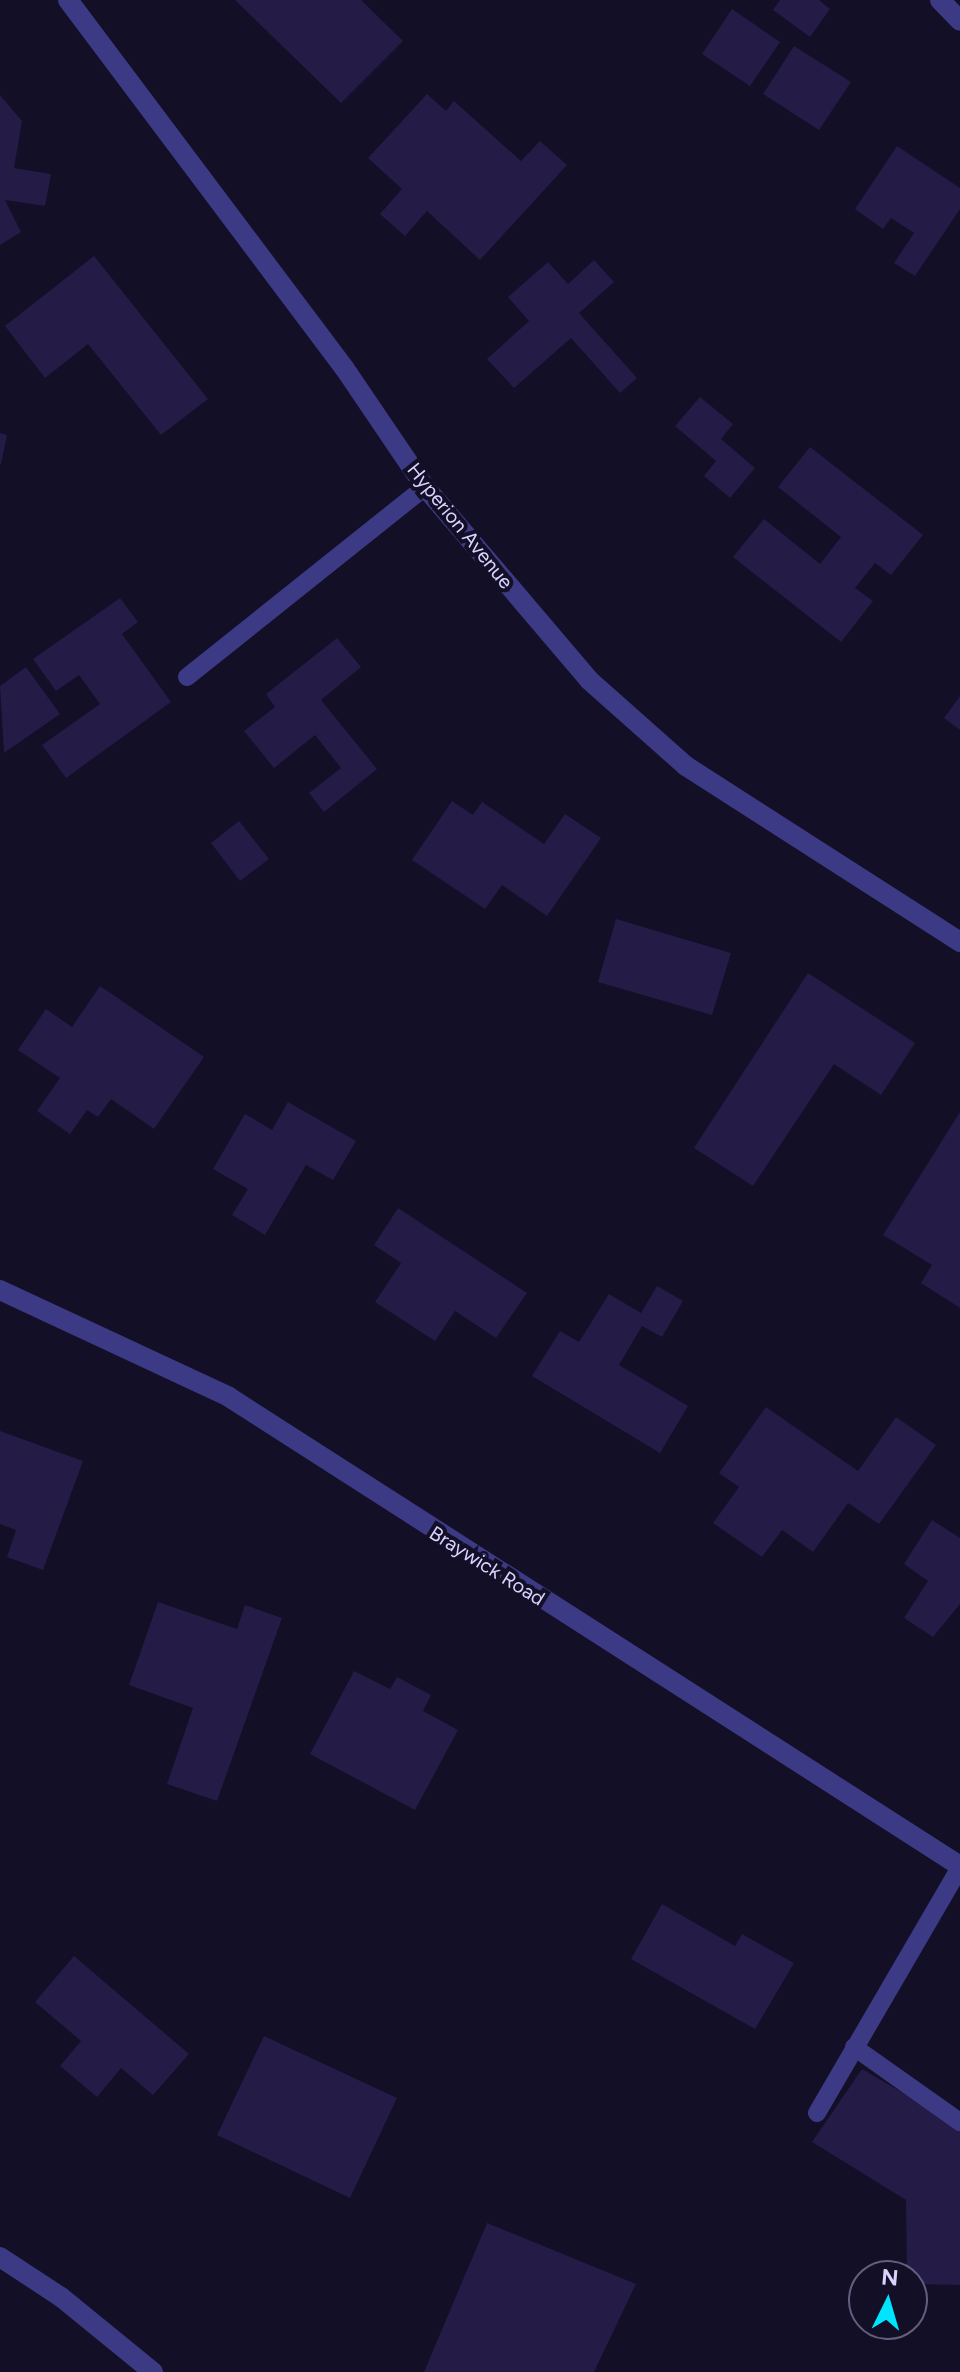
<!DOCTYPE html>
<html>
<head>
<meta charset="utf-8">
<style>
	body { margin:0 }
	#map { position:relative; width:960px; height:2372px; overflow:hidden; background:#130f26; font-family:Figtree,sans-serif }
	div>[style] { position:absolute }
	.building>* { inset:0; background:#241b47 }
	.lane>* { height:18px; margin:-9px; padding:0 9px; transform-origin:9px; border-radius:9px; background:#3d3a85 }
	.street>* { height:20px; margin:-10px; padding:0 10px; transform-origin:10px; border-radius:10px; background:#3d3a85 }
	span { translate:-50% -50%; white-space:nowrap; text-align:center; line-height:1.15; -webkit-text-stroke:8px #130f26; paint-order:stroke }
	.street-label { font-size:20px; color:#d9d4ff }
	.north { position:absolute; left:848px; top:2260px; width:80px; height:80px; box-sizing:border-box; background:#130f26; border:2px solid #625e7d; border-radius:50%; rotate:5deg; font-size:22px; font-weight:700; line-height:32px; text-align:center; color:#d9d4ff }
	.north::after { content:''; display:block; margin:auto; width:28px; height:36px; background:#00e5ff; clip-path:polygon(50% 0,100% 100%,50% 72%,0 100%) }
</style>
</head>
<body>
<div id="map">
	<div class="building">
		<i style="clip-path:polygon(235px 0,361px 0,403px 41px,341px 103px)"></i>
		<i style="clip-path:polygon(780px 0,819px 0,830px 9px,810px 37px,773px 10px)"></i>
		<i style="clip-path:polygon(732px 9px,780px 42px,750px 86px,702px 54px)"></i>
		<i style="clip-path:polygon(794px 46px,851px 82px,819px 130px,763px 94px)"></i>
		<i style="clip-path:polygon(427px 94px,446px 111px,454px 101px,521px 161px,540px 141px,567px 165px,480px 260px,427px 211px,405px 236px,380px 214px,402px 189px,368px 158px)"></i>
		<i style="clip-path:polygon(0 95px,22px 121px,14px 168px,51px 174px,45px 206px,5px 200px,21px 232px,0 245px)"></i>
		<i style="clip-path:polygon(897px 146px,960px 188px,960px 209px,915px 276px,894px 263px,914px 233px,891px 218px,883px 229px,855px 209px)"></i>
		<i style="clip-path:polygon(94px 256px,208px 399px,161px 435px,88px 344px,45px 378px,5px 326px)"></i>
		<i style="clip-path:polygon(594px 260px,614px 282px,579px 313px,637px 378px,620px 393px,571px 338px,514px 388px,487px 359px,529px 321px,508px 297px,548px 262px,568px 284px)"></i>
		<i style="clip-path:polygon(700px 397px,733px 424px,721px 439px,755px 468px,730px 498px,704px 476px,716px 461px,675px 426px)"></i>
		<i style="clip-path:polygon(0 433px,7px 435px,1px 464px,0 464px)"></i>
		<i style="clip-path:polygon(810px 447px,923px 535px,891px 575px,875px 563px,855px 588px,873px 601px,841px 642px,733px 557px,764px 519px,820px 564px,841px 537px,778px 487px)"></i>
		<i style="clip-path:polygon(120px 598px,138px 622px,122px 634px,171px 702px,66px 778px,42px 745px,100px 704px,79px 675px,56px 691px,33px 659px)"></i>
		<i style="clip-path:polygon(337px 638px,361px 667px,321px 700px,377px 769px,324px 812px,309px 793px,341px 768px,315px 735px,274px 768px,244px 731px,275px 707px,266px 694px)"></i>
		<i style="clip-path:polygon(26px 667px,60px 714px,4px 753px,0 686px)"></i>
		<i style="clip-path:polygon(960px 696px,960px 730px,944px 718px)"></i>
		<i style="clip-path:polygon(452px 801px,473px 815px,482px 802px,544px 844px,565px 814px,601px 838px,547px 916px,502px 885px,485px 909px,412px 860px)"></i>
		<i style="clip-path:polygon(239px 821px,269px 859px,240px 881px,211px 843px)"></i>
		<i style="clip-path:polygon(616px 919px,731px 953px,712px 1015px,598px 982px)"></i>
		<i style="clip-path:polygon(808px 973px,915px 1043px,881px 1095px,834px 1064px,753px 1186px,694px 1148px)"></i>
		<i style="clip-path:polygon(100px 986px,204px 1057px,154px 1129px,111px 1099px,98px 1117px,87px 1110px,70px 1134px,37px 1111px,60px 1078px,18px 1050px,46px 1009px,72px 1027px)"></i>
		<i style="clip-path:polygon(288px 1102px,356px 1141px,333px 1180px,306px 1165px,265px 1235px,232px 1215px,248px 1189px,213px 1169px,245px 1114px,272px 1130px)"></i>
		<i style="clip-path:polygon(960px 1112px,960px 1308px,921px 1283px,932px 1265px,883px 1235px)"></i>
		<i style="clip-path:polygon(398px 1208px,527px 1293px,496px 1338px,455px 1311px,435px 1341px,375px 1302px,401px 1263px,374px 1245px)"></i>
		<i style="clip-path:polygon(657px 1286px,683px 1301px,662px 1337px,642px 1326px,619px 1365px,688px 1406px,660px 1453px,532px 1376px,560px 1331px,579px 1342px,609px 1294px,641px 1313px)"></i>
		<i style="clip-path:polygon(766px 1407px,858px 1471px,896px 1417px,936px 1445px,879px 1524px,848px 1503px,813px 1552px,782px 1530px,762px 1557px,713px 1523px,739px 1487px,719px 1473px)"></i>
		<i style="clip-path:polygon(0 1431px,83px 1461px,43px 1570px,7px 1557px,16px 1530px,0 1524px)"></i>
		<i style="clip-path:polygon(932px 1520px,960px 1538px,960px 1604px,933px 1637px,904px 1618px,928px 1581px,904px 1564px)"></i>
		<i style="clip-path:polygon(158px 1602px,237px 1629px,245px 1605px,282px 1618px,217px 1801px,167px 1784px,193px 1708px,129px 1685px)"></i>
		<i style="clip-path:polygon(354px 1671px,390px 1689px,397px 1677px,431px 1695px,423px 1711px,458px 1730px,415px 1810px,310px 1754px)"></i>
		<i style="clip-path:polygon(662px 1904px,735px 1946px,742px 1934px,794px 1963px,755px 2029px,631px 1959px)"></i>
		<i style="clip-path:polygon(74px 1956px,189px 2054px,153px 2095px,121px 2068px,97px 2097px,60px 2066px,81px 2041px,35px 2002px)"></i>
		<i style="clip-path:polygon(264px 2036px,397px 2098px,350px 2198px,217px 2135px)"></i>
		<i style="clip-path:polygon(862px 2069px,960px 2126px,960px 2285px,912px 2284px,912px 2276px,907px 2276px,906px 2200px,812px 2142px)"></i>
		<i style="clip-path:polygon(487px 2223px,636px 2284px,594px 2372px,424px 2372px)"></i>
	</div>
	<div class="lane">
		<i style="left:187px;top:677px;width:305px;rotate:-38.6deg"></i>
		<i style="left:854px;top:2047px;width:130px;rotate:35.3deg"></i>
		<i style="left:817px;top:2113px;width:285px;rotate:-59.8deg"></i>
	</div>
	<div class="street">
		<i style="left:68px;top:0;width:461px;rotate:53.1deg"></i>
		<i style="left:345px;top:369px;width:143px;rotate:55.9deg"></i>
		<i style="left:425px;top:487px;width:253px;rotate:49.6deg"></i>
		<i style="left:589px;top:680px;width:130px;rotate:41.6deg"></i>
		<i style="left:686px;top:766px;width:326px;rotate:32.7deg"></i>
		<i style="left:940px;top:0;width:29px;rotate:46deg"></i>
		<i style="left:0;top:1290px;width:253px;rotate:25deg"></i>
		<i style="left:229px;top:1397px;width:869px;rotate:32.68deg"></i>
		<i style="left:0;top:2257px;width:73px;rotate:33.3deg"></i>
		<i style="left:61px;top:2297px;width:119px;rotate:39.2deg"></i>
	</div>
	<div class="street-label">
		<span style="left:460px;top:526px;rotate:51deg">Hyperion Avenue</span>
		<span style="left:487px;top:1566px;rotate:32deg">Braywick Road</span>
	</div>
	<div class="north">N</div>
</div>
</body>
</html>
